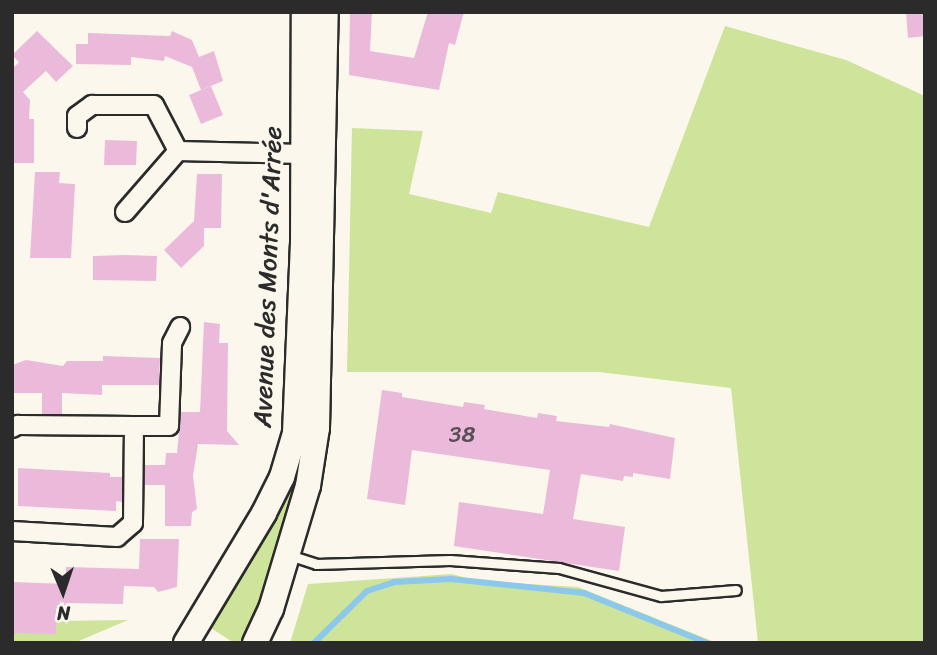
<!DOCTYPE html>
<html>
<head>
<meta charset="utf-8">
<style>
	body { margin:0 }
	#map { position:relative; width:937px; height:655px; overflow:hidden; background:#fbf7ec; font-family:Sriracha,sans-serif }
	div>[style] { position:absolute }
	.green>* { inset:0; background:#cde49a }
	.stream>* { height:6px; margin:-3px; padding:0 3px; transform-origin:3px; border-radius:3px; background:#8cc8ec }
	.building>* { inset:0; background:#ebbadb }
	.roads { filter:drop-shadow(2px 0 #2b2b2b) drop-shadow(-2px 0 #2b2b2b) drop-shadow(0 2px #2b2b2b) drop-shadow(0 -2px #2b2b2b) }
	.lane>* { height:9px; margin:-4.5px; padding:0 4.5px; transform-origin:4.5px; border-radius:4.5px; background:#fbf7ec }
	.street>* { height:18px; margin:-9px; padding:0 9px; transform-origin:9px; border-radius:9px; background:#fbf7ec }
	.secondary>* { height:24px; margin:-12px; padding:0 12px; transform-origin:12px; border-radius:12px; background:#fbf7ec }
	span { translate:-50% -50%; white-space:nowrap; text-align:center; line-height:1.15; -webkit-text-stroke:6px #fbf7ec; paint-order:stroke }
	.number-label { font-size:23px; color:#5b4f57 }
	.number-label span { -webkit-text-stroke-width:0 }
	.street-label { font-size:26px; color:#2b2b2b }
	.frame { position:absolute; inset:0; border:14px solid #2b2b2b; pointer-events:none }
	.north { position:absolute; left:28px; top:557px; width:70px; height:70px; -webkit-text-stroke:5px #fbf7ec; paint-order:stroke; rotate:178deg; font-size:19px; font-weight:700; line-height:28px; text-align:center; color:#2b2b2b }
	.north::after { content:''; display:block; margin:auto; width:24px; height:32px; background:#2b2b2b; clip-path:polygon(50% 0,100% 100%,50% 72%,0 100%) }
</style>
</head>
<body>
<div id="map">
	<div class="green">
		<i style="clip-path:polygon(725px 26px,846px 60px,925px 96px,925px 643px,758px 643px,731px 388px,599px 372px,347px 372px,352px 128px,423px 131px,409px 194px,491px 213px,498px 192px,649px 227px)"></i>
		<i style="clip-path:polygon(297px 461px,302px 464px,248px 643px,234px 643px,205px 624px)"></i>
		<i style="clip-path:polygon(452px 574px,477px 581px,578px 587px,717px 643px,290px 643px,308px 584px)"></i>
		<i style="clip-path:polygon(128px 620px,74px 643px,12px 643px,12px 633px,55px 633px,56px 621px)"></i>
	</div>
	<div class="stream">
		<i style="left:314px;top:643px;width:74px;rotate:-44.5deg"></i>
		<i style="left:367px;top:591px;width:28px;rotate:-18deg"></i>
		<i style="left:394px;top:582px;width:57px;rotate:-3deg"></i>
		<i style="left:451px;top:579px;width:134px;rotate:6deg"></i>
		<i style="left:584px;top:593px;width:133px;rotate:22.1deg"></i>
	</div>
	<div class="building">
		<i style="clip-path:polygon(350px 12px,372px 12px,370px 51px,414px 58px,428px 12px,464px 12px,455px 45px,449px 43px,439px 90px,349px 75px)"></i>
		<i style="clip-path:polygon(906px 12px,925px 12px,925px 36px,908px 38px)"></i>
		<i style="clip-path:polygon(37px 31px,73px 66px,56px 82px,46px 71px,23px 92px,30px 100px,29px 119px,34px 119px,34px 163px,12px 163px,12px 69px,19px 62px,12px 55px)"></i>
		<i style="clip-path:polygon(172px 31px,192px 40px,199px 57px,214px 51px,223px 81px,201px 90px,192px 67px,165px 56px,164px 61px,131px 57px,131px 65px,76px 64px,76px 44px,88px 44px,88px 33px,170px 36px)"></i>
		<i style="clip-path:polygon(211px 86px,223px 115px,201px 124px,189px 95px)"></i>
		<i style="clip-path:polygon(105px 140px,137px 141px,136px 165px,104px 165px)"></i>
		<i style="clip-path:polygon(35px 172px,60px 172px,59px 183px,75px 184px,71px 258px,30px 258px)"></i>
		<i style="clip-path:polygon(197px 174px,222px 174px,221px 228px,204px 228px,204px 246px,181px 268px,164px 250px,194px 221px)"></i>
		<i style="clip-path:polygon(125px 255px,157px 256px,156px 281px,93px 280px,93px 256px)"></i>
		<i style="clip-path:polygon(204px 322px,220px 324px,219px 343px,228px 343px,227px 431px,239px 445px,198px 444px,193px 476px,197px 509px,192px 512px,191px 526px,165px 526px,165px 485px,145px 485px,145px 465px,165px 465px,166px 453px,177px 453px,181px 412px,200px 412px)"></i>
		<i style="clip-path:polygon(103px 356px,160px 358px,159px 385px,102px 385px,102px 395px,62px 393px,62px 414px,42px 414px,42px 393px,12px 393px,12px 365px,26px 360px,63px 366px,67px 361px,103px 361px)"></i>
		<i style="clip-path:polygon(382px 390px,402px 393px,402px 397px,463px 407px,464px 402px,485px 405px,484px 409px,537px 418px,538px 413px,557px 416px,556px 421px,609px 427px,610px 424px,675px 438px,670px 479px,633px 473px,633px 477px,624px 476px,623px 481px,581px 474px,573px 519px,625px 527px,619px 571px,454px 546px,459px 502px,543px 514px,550px 470px,412px 450px,405px 505px,367px 499px)"></i>
		<i style="clip-path:polygon(18px 468px,110px 473px,110px 477px,122px 477px,122px 502px,116px 501px,116px 511px,18px 506px)"></i>
		<i style="clip-path:polygon(140px 539px,179px 539px,177px 587px,158px 592px,154px 587px,124px 586px,123px 604px,66px 603px,66px 609px,56px 609px,56px 634px,12px 633px,12px 582px,66px 584px,66px 567px,139px 569px)"></i>
	</div>
	<div class="roads">
		<div class="lane">
			<i style="left:289px;top:555px;width:28px;rotate:18deg"></i>
			<i style="left:316px;top:564px;width:134px;rotate:-1.7deg"></i>
			<i style="left:450px;top:560px;width:109px;rotate:4.2deg"></i>
			<i style="left:559px;top:568px;width:106px;rotate:15.4deg"></i>
			<i style="left:661px;top:596px;width:75px;rotate:-4.6deg"></i>
		</div>
		<div class="street">
			<i style="left:77px;top:128px;width:12px;rotate:-90deg"></i>
			<i style="left:77px;top:116px;width:19px;rotate:-36deg"></i>
			<i style="left:92px;top:105px;width:62px"></i>
			<i style="left:154px;top:105px;width:52px;rotate:62.4deg"></i>
			<i style="left:178px;top:151px;width:125px;rotate:1.4deg"></i>
			<i style="left:125px;top:212px;width:81px;rotate:-49deg"></i>
			<i style="left:134px;top:426px;width:35px"></i>
			<i style="left:169px;top:426px;width:83px;rotate:-87.9deg"></i>
			<i style="left:172px;top:343px;width:18px;rotate:-63deg"></i>
			<i style="left:12px;top:428px;width:7px;rotate:-27deg"></i>
			<i style="left:18px;top:425px;width:116px;rotate:0.5deg"></i>
			<i style="left:134px;top:426px;width:97px;rotate:90.6deg"></i>
			<i style="left:133px;top:523px;width:21px;rotate:139deg"></i>
			<i style="left:117px;top:537px;width:105px;rotate:-176.7deg"></i>
		</div>
		<div class="secondary">
			<i style="left:186px;top:643px;width:152px;rotate:-59deg"></i>
			<i style="left:264px;top:513px;width:40px;rotate:-63.4deg"></i>
			<i style="left:282px;top:477px;width:46px;rotate:-73.5deg"></i>
			<i style="left:295px;top:433px;width:190px;rotate:-87.6deg"></i>
			<i style="left:303px;top:243px;width:231px;rotate:-89.8deg"></i>
			<i style="left:255px;top:643px;width:38px;rotate:-65deg"></i>
			<i style="left:271px;top:609px;width:128px;rotate:-73.3deg"></i>
			<i style="left:308px;top:486px;width:59px;rotate:-81.2deg"></i>
			<i style="left:317px;top:428px;width:416px;rotate:-88.8deg"></i>
		</div>
	</div>
	<div class="number-label">
		<span style="left:462px;top:435px">38</span>
	</div>
	<div class="street-label">
		<span style="left:268px;top:277px;rotate:-88deg">Avenue des Monts d'Arrée</span>
	</div>
	<div class="frame"></div>
	<div class="north">N</div>
</div>
</body>
</html>
